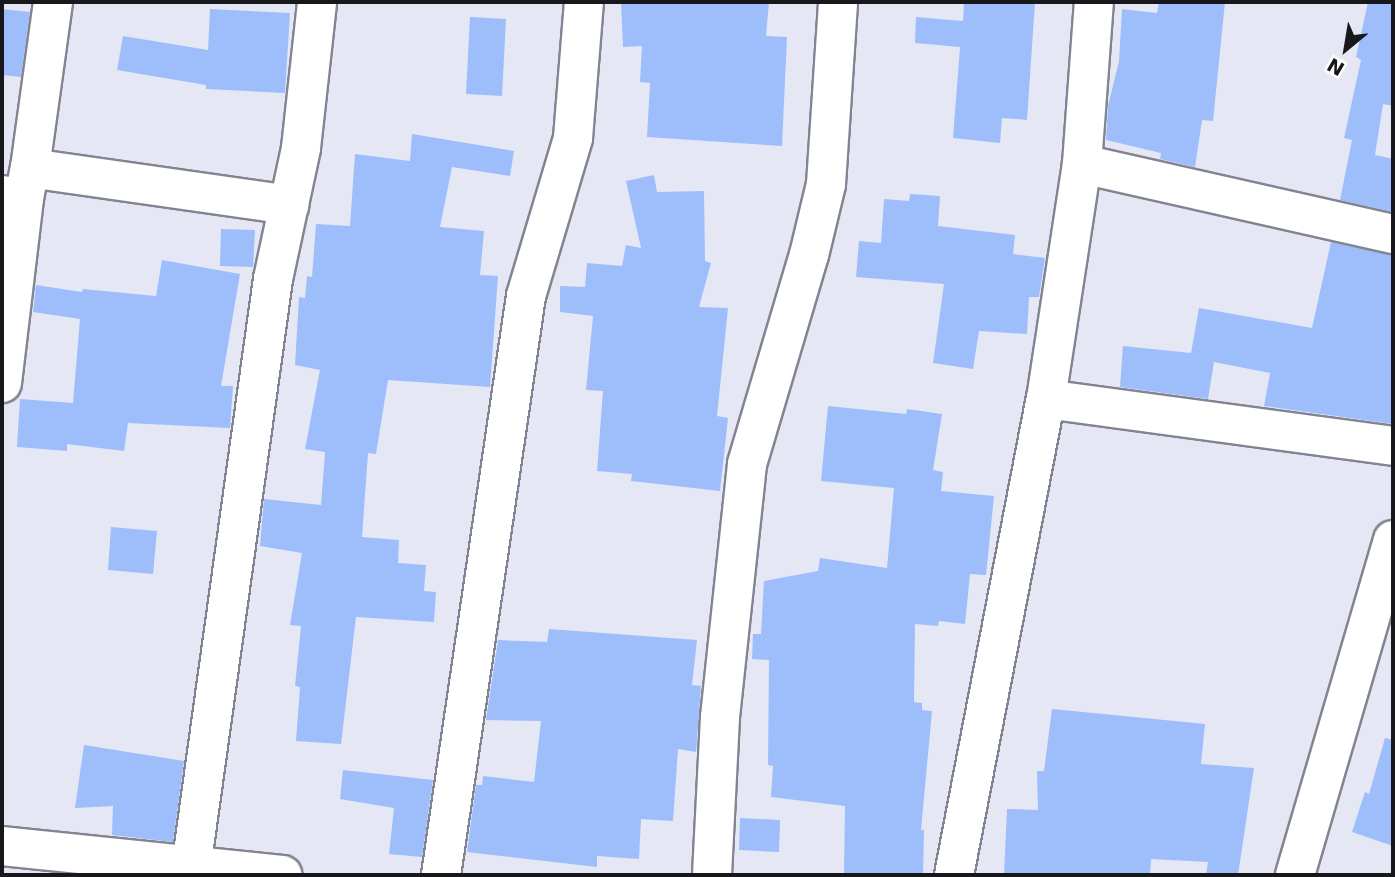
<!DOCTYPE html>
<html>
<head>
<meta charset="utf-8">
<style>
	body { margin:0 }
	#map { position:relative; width:1395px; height:877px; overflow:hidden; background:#e5e7f5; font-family:"DejaVu Sans",sans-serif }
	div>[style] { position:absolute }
	.building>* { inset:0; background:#9dbefb }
	.roads { filter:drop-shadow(2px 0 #838491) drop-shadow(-2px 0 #838491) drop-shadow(0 2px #838491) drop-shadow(0 -2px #838491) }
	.minor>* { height:38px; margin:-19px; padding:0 19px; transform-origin:19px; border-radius:19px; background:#fff }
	span { translate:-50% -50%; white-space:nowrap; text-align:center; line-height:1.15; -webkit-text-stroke:6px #fff; paint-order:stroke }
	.frame { position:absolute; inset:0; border:4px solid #17171c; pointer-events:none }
	.north { position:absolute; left:1311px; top:14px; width:70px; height:70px; -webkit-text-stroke:5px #fff; paint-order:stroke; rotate:210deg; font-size:19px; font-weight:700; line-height:28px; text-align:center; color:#17171c }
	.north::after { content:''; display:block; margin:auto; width:24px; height:32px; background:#17171c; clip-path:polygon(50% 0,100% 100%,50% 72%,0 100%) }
</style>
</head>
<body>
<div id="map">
	<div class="building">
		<i style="clip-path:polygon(621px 2px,769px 2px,766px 36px,787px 37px,782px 146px,647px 137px,650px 83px,640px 82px,642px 46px,623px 47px)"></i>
		<i style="clip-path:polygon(964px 2px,1035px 2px,1027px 120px,1002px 118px,1000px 143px,953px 138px,960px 47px,915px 43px,916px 17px,963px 21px)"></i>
		<i style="clip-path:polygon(1159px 2px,1225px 2px,1213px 121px,1202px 120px,1195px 167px,1160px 159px,1161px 153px,1106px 140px,1108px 106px,1119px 61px,1122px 9px,1157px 13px)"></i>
		<i style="clip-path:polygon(1368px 2px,1393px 2px,1393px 106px,1383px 104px,1375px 155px,1393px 159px,1393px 212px,1340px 200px,1352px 140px,1344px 138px,1361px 60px,1356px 57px)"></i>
		<i style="clip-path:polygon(2px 9px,30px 12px,21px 77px,2px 75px)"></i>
		<i style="clip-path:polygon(210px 9px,290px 13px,285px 93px,206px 89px,206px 85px,117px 70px,123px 36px,208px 50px)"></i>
		<i style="clip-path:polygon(470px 17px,506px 19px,502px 96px,466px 94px)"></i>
		<i style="clip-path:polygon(412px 134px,514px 151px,510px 176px,452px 167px,440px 227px,484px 231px,480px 275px,498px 276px,490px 387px,388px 380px,376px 454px,368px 453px,362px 537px,399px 540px,398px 563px,426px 565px,424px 591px,436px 592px,434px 622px,356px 617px,341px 744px,296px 741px,300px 687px,295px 686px,301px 626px,290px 625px,302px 553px,260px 546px,264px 499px,321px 505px,325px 452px,305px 449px,320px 370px,295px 365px,299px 297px,305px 298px,307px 276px,312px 277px,316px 224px,350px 226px,355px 154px,410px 161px)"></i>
		<i style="clip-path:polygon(654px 175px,657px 192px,704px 191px,705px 261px,711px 263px,699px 307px,728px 308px,717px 416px,728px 418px,720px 491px,631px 481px,632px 474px,597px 471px,603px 391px,586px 390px,593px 316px,560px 312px,560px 286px,585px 287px,587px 263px,622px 266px,626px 245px,641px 248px,626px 181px)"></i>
		<i style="clip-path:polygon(910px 194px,940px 196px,938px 226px,1015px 235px,1013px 254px,1045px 258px,1039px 297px,1029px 297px,1027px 334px,979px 331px,973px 369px,933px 363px,944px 284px,856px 277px,859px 241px,881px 243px,884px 199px,909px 201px)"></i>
		<i style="clip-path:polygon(221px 229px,255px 230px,253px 267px,220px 266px)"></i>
		<i style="clip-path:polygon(1331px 242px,1393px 255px,1393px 424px,1264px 406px,1270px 373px,1214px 362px,1208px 399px,1120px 387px,1123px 346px,1191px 353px,1199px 308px,1312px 328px)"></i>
		<i style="clip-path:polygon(162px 260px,240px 274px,221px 386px,233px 386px,230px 428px,128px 423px,124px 451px,67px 444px,67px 451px,17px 447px,20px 399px,73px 403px,80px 319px,33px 312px,36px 285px,82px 292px,83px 289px,156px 296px)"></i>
		<i style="clip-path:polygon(828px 406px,906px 414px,907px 409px,942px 414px,933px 470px,943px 472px,941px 491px,994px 496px,986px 575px,970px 574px,965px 624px,939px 621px,938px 626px,915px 624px,914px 702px,922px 703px,922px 710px,932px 711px,921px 830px,924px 830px,923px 875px,844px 875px,845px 806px,771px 797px,773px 766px,768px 765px,769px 660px,752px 659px,753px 634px,761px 634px,764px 581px,818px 571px,820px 558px,887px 568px,894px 488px,821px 481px)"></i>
		<i style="clip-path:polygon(111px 527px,157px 531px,153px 574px,108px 570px)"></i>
		<i style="clip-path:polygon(549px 629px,697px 640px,692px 685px,701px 686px,696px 752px,678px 749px,673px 821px,641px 819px,639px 859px,597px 856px,597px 867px,467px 852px,476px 785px,482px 785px,483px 776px,534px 782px,541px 721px,486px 720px,498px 640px,547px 642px)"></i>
		<i style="clip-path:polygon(1052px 709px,1205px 724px,1201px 764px,1254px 768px,1238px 875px,1206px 875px,1208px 862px,1151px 859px,1150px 875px,1004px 875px,1007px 809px,1038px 810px,1037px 771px,1044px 771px)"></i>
		<i style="clip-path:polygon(1385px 738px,1393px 740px,1393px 846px,1352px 832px,1365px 792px,1369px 794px)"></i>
		<i style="clip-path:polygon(84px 745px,184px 761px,173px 842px,112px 835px,113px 806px,75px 808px)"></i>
		<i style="clip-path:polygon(343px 770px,433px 780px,422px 857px,389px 854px,394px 808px,340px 799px)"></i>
		<i style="clip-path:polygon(740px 818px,780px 820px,779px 852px,739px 850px)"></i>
	</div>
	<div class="roads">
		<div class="minor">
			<i style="left:1082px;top:164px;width:319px;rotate:12.7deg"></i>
			<i style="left:30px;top:168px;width:168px;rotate:-82.1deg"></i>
			<i style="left:2px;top:195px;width:22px;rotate:8deg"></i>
			<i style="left:24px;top:198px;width:31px;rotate:-79deg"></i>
			<i style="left:30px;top:168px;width:262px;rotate:8.1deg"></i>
			<i style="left:2px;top:383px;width:186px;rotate:-83.2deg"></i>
			<i style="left:1046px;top:399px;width:350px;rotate:7.7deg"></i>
			<i style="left:2px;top:846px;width:282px;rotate:5.9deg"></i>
			<i style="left:190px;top:875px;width:602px;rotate:-82.07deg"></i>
			<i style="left:273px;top:279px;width:134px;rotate:-77.9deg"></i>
			<i style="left:301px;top:148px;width:147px;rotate:-83.7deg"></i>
			<i style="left:441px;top:875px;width:585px;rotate:-81.65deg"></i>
			<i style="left:526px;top:296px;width:165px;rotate:-73.4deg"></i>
			<i style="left:573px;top:138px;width:136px;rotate:-85.4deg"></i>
			<i style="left:712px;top:875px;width:158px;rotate:-87.1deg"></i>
			<i style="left:720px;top:717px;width:254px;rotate:-83.9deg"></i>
			<i style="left:747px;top:464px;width:218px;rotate:-73.5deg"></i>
			<i style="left:809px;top:255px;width:73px;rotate:-76.5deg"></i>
			<i style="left:826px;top:184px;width:182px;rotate:-86.2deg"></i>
			<i style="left:954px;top:875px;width:485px;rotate:-79.1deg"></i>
			<i style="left:1046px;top:399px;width:238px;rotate:-81.3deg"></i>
			<i style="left:1082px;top:164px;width:162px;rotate:-85.8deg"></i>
			<i style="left:1295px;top:875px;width:349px;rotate:-73.7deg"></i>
		</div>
	</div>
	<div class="frame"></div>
	<div class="north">N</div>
</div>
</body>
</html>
